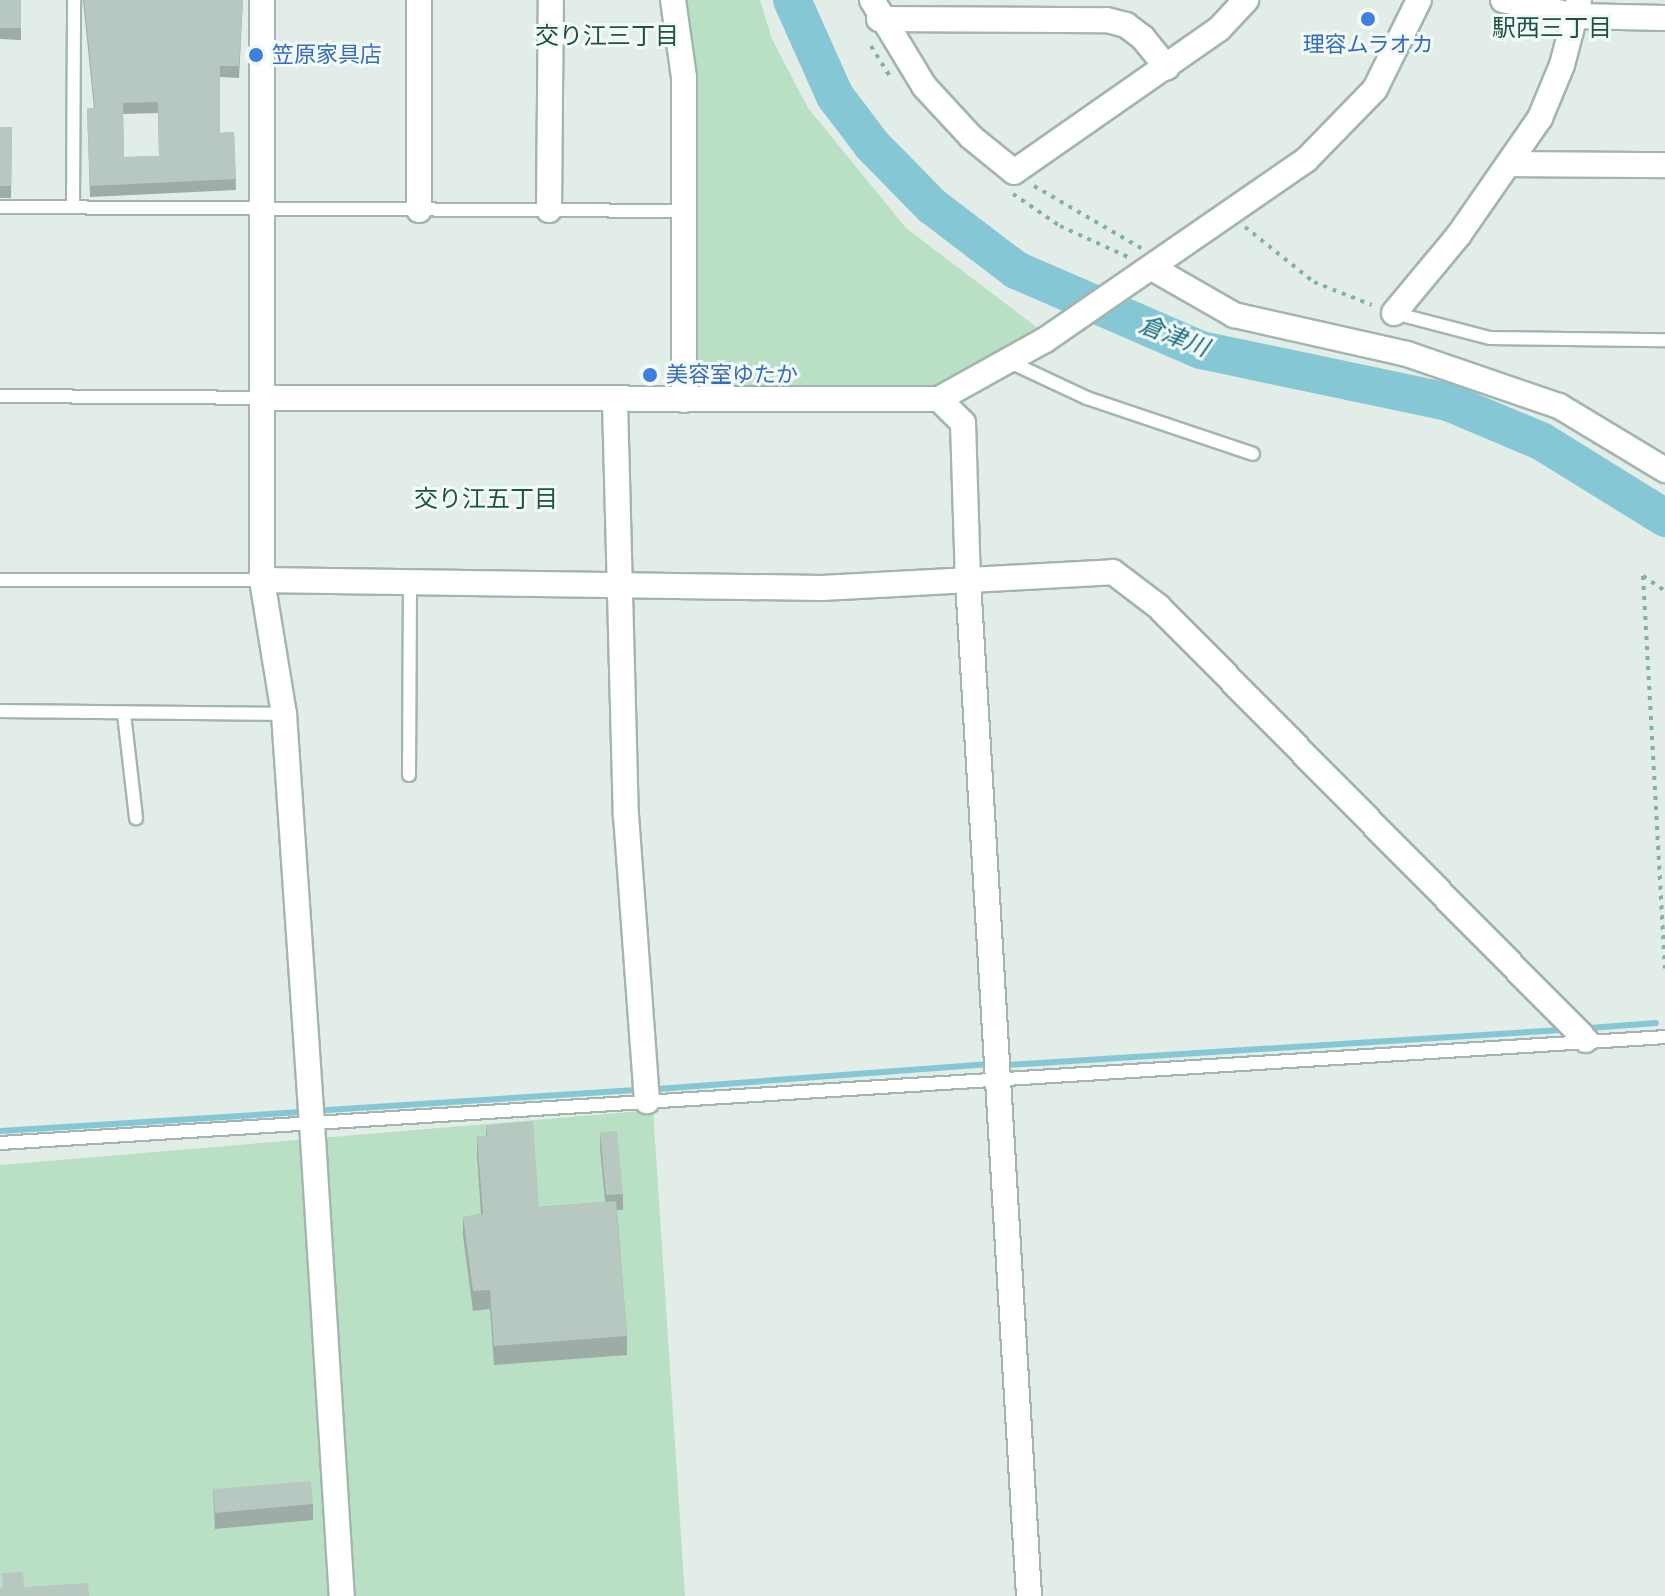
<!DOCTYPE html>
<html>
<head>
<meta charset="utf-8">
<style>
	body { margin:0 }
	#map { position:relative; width:1665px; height:1596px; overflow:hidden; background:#e2ede8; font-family:Figtree,"Noto Sans JP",sans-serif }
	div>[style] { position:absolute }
	.green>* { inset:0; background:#b9e0c5 }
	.stream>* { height:6px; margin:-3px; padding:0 3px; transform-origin:3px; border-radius:3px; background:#86c7d6 }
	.river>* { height:38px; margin:-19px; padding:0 19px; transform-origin:19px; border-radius:19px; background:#86c7d6 }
	.path>* { height:4px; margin-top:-2px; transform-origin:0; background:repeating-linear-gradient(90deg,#80b3a5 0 4px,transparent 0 10px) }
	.roads { filter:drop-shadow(2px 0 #a4b5b0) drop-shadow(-2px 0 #a4b5b0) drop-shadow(0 2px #a4b5b0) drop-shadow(0 -2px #a4b5b0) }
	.service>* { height:12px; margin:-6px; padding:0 6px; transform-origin:6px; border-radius:6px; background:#fff }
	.minor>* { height:24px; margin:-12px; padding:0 12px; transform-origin:12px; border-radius:12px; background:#fff }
	.tertiary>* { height:24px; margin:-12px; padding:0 12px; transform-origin:12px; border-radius:12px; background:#fff }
	.wall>* { inset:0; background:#9daca6 }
	.building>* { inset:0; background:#b7c8c1 }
	.dots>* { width:22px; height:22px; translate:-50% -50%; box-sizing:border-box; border:4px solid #f3f9f6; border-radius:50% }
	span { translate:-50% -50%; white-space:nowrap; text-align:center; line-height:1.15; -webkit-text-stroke:6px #f3f9f6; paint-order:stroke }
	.shop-label { font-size:22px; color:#366cbe }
	.left { translate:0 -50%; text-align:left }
	.neighbourhood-label { font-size:24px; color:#1b5347 }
	.water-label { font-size:24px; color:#166a80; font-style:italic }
</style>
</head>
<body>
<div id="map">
	<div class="green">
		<i style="clip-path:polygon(684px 0,760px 0,772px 39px,808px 108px,906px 228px,1039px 329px,933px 392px,692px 391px)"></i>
		<i style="clip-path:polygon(653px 1110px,685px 1596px,0 1596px,0 1165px)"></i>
	</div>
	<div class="stream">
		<i style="left:1589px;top:1028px;width:67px;rotate:-4.3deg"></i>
		<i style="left:1008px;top:1065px;width:554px;rotate:-3.62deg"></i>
		<i style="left:657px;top:1089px;width:331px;rotate:-4.3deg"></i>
		<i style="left:327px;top:1110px;width:309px;rotate:-3.7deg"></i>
		<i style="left:0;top:1131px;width:301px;rotate:-3.6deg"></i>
	</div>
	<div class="river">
		<i style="left:792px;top:0;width:105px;rotate:65.9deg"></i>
		<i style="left:835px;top:96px;width:61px;rotate:52.9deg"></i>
		<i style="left:872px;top:145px;width:86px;rotate:45.5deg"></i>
		<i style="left:932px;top:206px;width:106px;rotate:37.3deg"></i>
		<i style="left:1016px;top:270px;width:202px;rotate:23.4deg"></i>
		<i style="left:1201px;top:350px;width:252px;rotate:11.9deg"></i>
		<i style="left:1448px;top:402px;width:101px;rotate:22.8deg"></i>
		<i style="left:1541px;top:441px;width:146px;rotate:31.8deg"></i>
	</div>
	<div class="path">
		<i style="left:871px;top:46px;width:39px;rotate:58deg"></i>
		<i style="left:1034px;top:186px;width:124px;rotate:30.1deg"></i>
		<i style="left:1013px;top:194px;width:57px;rotate:34.2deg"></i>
		<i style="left:1060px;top:226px;width:75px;rotate:24.5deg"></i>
		<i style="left:1245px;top:227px;width:88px;rotate:38.6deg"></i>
		<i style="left:1314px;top:282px;width:62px;rotate:21.6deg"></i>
		<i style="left:1643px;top:576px;width:393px;rotate:86.8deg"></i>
		<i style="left:1643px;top:576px;width:27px;rotate:34deg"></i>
	</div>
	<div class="roads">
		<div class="service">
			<i style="left:0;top:207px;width:685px;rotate:0.33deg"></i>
			<i style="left:73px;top:207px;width:207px;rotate:-89.7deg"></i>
			<i style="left:1394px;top:313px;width:99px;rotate:14.6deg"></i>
			<i style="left:1490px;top:338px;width:175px;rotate:0.7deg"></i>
			<i style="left:1008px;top:361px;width:87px;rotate:25.1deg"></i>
			<i style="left:1087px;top:398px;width:175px;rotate:18.6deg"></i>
			<i style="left:0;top:396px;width:262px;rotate:0.4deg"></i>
			<i style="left:0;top:580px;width:262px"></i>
			<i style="left:0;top:711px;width:284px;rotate:0.6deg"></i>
			<i style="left:124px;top:714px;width:105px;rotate:83.4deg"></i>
			<i style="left:409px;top:775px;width:190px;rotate:-89.7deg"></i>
			<i style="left:0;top:1143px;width:1668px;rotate:-3.64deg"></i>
		</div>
		<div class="minor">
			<i style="left:262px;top:0;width:580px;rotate:90deg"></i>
			<i style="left:262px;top:580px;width:136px;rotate:80.7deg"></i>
			<i style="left:284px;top:714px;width:410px;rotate:86.1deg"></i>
			<i style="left:673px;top:0;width:78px;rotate:81.9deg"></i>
			<i style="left:684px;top:77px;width:323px;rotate:90deg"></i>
			<i style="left:872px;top:0;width:100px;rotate:58.8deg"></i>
			<i style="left:924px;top:86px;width:69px;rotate:47.3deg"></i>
			<i style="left:971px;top:137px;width:55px;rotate:39.1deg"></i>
			<i style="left:1014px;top:172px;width:250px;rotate:-34.9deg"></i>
			<i style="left:1219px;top:29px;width:40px;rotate:-47deg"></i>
			<i style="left:1503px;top:0;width:74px;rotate:12.5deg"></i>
			<i style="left:1575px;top:16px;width:90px;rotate:1.3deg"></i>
			<i style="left:879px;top:19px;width:228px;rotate:0.3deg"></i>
			<i style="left:1107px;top:20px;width:20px;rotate:15deg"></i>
			<i style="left:1126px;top:25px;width:21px;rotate:37deg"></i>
			<i style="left:1143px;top:38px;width:38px;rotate:51deg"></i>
			<i style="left:1512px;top:164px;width:153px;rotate:0.4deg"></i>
			<i style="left:419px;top:210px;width:210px;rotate:-90deg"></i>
			<i style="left:549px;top:210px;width:210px;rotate:-89.5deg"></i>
			<i style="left:1152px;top:268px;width:95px;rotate:29.8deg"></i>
			<i style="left:1234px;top:315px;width:177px;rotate:12.7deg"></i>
			<i style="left:1407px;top:354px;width:161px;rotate:18.9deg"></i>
			<i style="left:1559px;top:406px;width:124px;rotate:31.1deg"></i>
			<i style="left:1394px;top:313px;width:100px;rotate:-50.3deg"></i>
			<i style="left:1458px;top:236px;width:144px;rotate:-55.2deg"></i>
			<i style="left:1540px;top:118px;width:57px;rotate:-67.5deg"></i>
			<i style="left:1562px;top:65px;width:67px;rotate:-75.3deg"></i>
			<i style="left:615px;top:402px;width:413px;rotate:88.5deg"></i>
			<i style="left:626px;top:815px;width:287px;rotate:85.8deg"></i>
			<i style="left:262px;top:580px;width:560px;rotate:0.82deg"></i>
			<i style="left:822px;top:588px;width:291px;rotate:-3.1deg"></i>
			<i style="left:1113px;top:572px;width:58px;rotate:37.3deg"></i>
			<i style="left:1159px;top:607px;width:608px;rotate:45.4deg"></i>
			<i style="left:968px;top:581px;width:1017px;rotate:86.56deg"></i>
		</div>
		<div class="tertiary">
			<i style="left:262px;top:398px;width:677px;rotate:0.08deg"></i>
			<i style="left:939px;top:399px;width:34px;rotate:45deg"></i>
			<i style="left:963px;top:423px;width:158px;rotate:88.2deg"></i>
			<i style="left:939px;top:399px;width:121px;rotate:-29.1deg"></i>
			<i style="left:1045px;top:340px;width:317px;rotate:-34.6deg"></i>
			<i style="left:1306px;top:160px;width:99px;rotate:-45.8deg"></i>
			<i style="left:1375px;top:89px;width:99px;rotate:-63.7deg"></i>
			<i style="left:312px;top:1123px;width:474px;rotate:86.4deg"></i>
		</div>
	</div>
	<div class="wall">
		<i style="clip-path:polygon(0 0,21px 0,21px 40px,0 39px)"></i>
		<i style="clip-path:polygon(evenodd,83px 0,243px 0,239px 78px,220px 77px,220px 133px,234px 132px,236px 190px,90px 197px,87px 108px,94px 108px,83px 0,158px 113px,159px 156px,124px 157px,123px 114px,158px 113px)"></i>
		<i style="clip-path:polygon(0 127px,12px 127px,11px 198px,0 198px)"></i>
		<i style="clip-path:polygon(486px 1125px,539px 1207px,605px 1202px,600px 1148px,600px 1132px,623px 1194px,623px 1210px,617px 1210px,627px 1336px,627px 1355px,494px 1365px,490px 1309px,473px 1311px,463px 1236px,463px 1217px,481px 1214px,477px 1155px,477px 1136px,486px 1136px)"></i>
		<i style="clip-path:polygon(213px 1489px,313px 1504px,313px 1520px,215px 1529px)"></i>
	</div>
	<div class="building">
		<i style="clip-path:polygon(0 0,21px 0,21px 28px,0 28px)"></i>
		<i style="clip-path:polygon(evenodd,84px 0,243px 0,239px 66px,220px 66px,220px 133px,234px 132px,236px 179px,90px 186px,87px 108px,95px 108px,84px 0,158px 102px,159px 156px,124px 157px,123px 103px,158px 102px)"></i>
		<i style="clip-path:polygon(0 127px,12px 127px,11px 186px,0 186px)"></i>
		<i style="clip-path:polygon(533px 1121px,539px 1207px,616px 1201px,627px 1336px,494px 1346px,490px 1290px,473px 1291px,463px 1217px,483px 1214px,477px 1136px,487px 1136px,486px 1125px)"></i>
		<i style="clip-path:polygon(617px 1131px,623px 1194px,606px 1195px,600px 1132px)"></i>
		<i style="clip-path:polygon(311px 1481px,313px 1504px,215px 1513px,213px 1489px)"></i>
		<i style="clip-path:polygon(23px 1572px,24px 1587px,88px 1583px,89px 1596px,0 1596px,0 1588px,3px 1588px,2px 1573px)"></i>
	</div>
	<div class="dots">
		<i style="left:1368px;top:19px;background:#3f7fe0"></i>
		<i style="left:256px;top:55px;background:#3f7fe0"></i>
		<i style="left:650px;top:375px;background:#3f7fe0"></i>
	</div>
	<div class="shop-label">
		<span style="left:1368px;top:45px">理容ムラオカ</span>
		<span class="left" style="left:272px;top:55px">笠原家具店</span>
		<span class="left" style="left:666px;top:375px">美容室ゆたか</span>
	</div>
	<div class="neighbourhood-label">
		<span style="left:1552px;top:28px">駅西三丁目</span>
		<span style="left:607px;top:36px">交り江三丁目</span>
		<span style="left:486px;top:499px">交り江五丁目</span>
	</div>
	<div class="water-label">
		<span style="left:1174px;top:336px;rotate:21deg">倉津川</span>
	</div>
</div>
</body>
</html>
